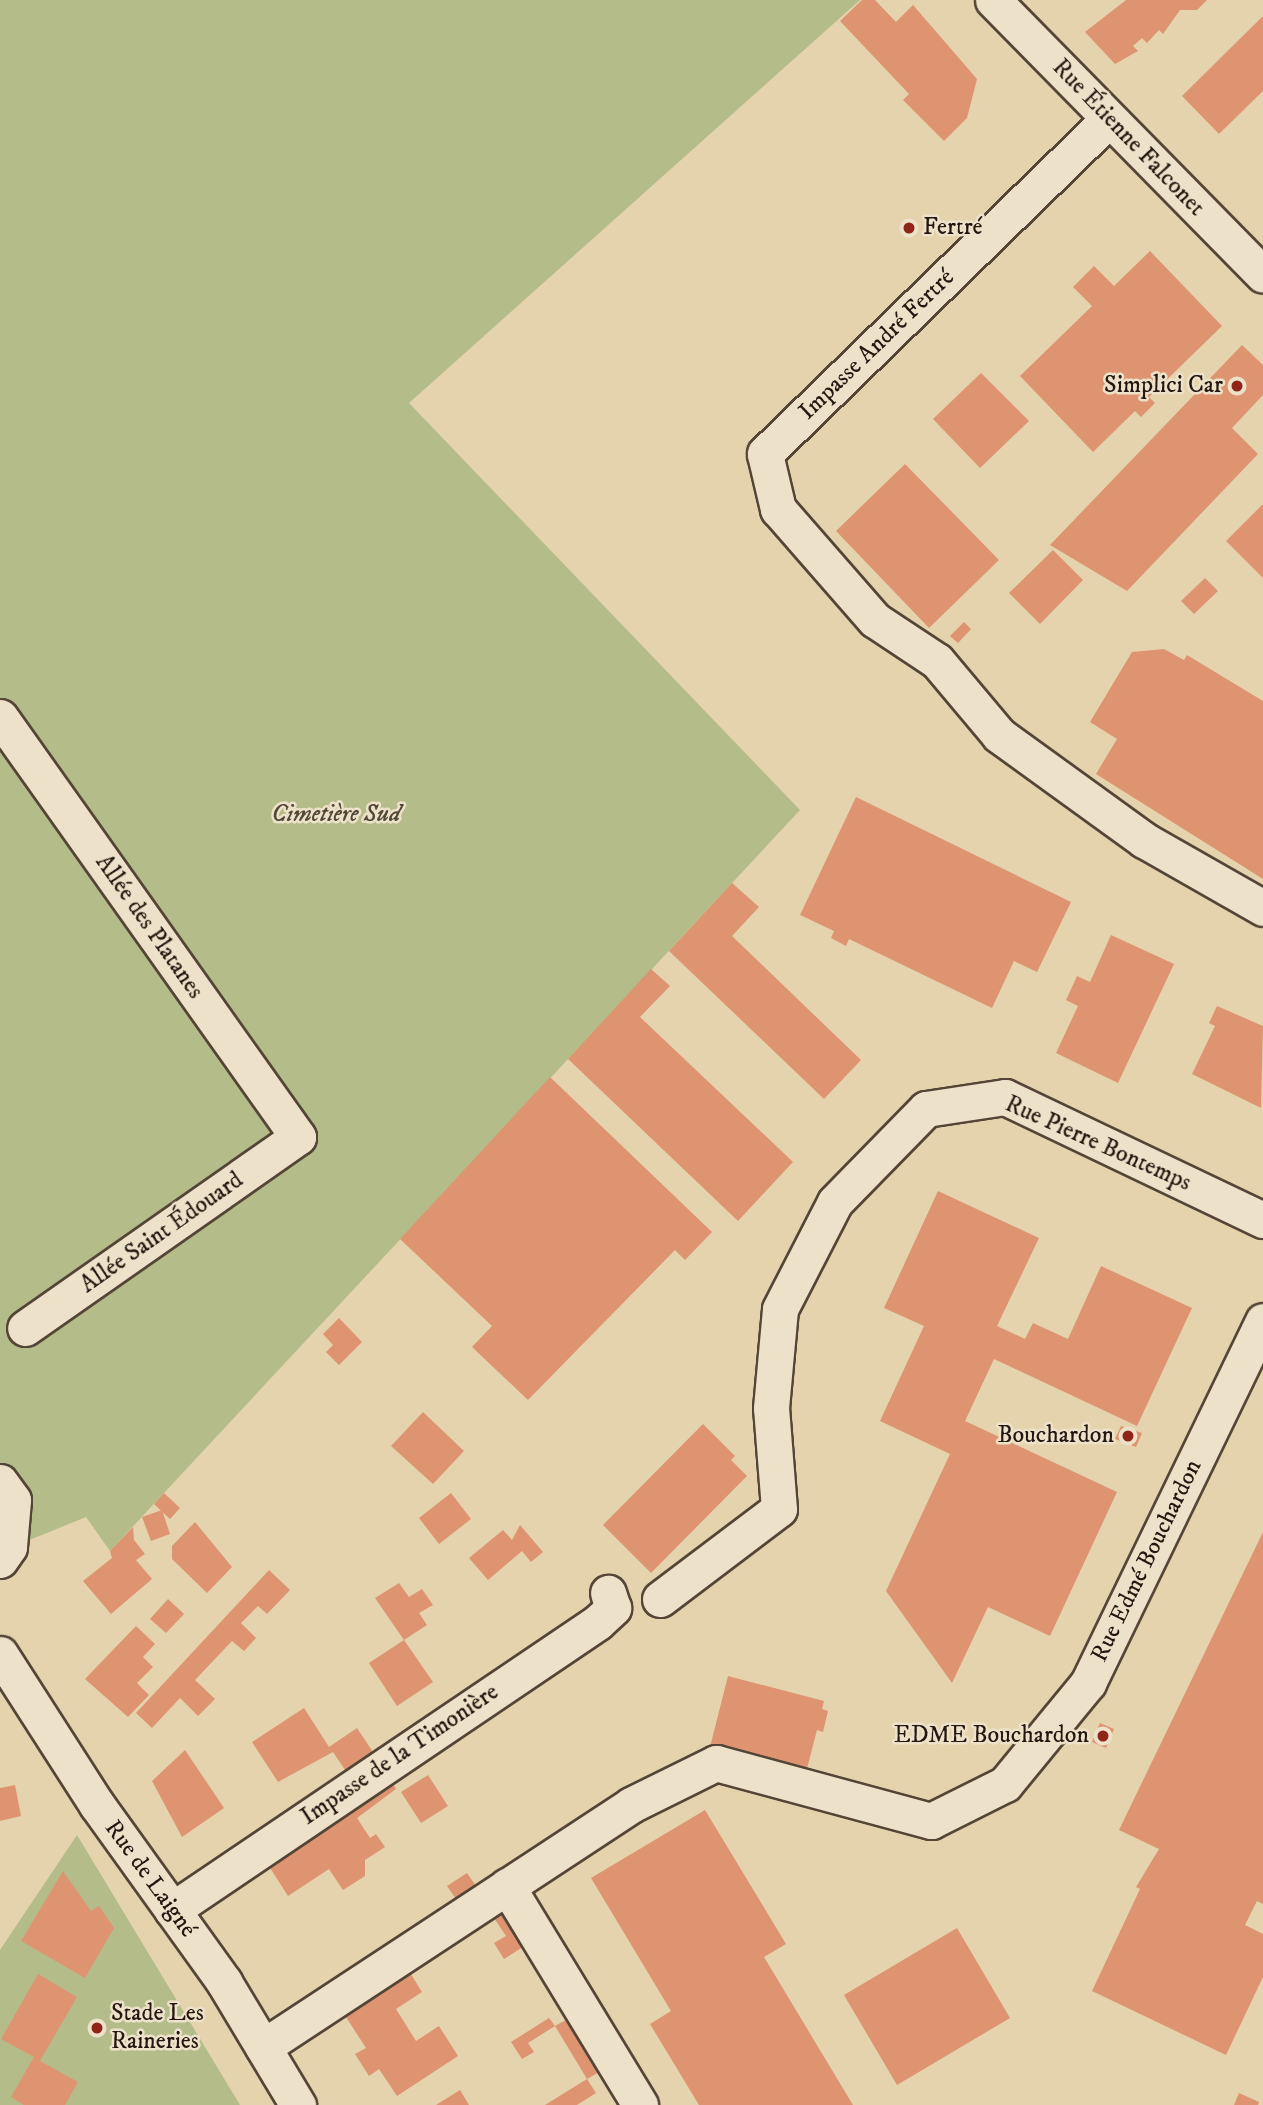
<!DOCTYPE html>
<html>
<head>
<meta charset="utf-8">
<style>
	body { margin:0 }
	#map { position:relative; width:1263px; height:2105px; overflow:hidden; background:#e4d3ac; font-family:"IM FELL DW Pica",serif }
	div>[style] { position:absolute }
	.green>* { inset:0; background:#b4bc89 }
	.building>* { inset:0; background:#de9471 }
	.roads { filter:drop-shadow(2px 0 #544537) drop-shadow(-2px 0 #544537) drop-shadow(0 2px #544537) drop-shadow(0 -2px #544537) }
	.minor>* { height:35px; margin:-17.5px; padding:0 17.5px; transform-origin:17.5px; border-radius:17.5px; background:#ede2c9 }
	.dots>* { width:19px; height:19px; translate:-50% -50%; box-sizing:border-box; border:4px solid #ede2c9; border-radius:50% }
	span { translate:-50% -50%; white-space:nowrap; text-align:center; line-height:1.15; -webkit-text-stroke:5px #ede2c9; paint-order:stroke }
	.street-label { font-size:24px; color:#241610 }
	.poi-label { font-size:24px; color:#241610 }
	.left { translate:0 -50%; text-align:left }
	.right { translate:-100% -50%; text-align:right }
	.park-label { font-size:24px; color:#4f4834; font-style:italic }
</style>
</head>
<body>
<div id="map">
	<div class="green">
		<i style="clip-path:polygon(0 0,860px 0,409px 403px,800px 810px,110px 1551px,86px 1517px,0 1552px)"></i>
		<i style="clip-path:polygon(77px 1835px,240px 2105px,0 2105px,0 1950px)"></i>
	</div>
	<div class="building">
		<i style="clip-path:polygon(862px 0,875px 0,896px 22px,913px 5px,977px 79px,967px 118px,944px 141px,903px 100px,909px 94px,840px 21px)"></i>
		<i style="clip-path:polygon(1126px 0,1207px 0,1197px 10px,1180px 10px,1163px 34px,1159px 30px,1147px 43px,1142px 38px,1133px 46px,1138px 51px,1115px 64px,1085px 32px)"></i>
		<i style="clip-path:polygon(1263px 16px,1263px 91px,1219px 134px,1182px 96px)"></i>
		<i style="clip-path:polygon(911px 219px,918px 228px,908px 236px,901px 228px)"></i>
		<i style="clip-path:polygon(1150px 251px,1222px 326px,1149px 397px,1155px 403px,1141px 417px,1135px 411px,1093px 452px,1020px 376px,1092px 306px,1073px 287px,1094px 266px,1114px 286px)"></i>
		<i style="clip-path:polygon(1242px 345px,1263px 365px,1263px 395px,1232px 428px,1258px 454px,1127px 591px,1050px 545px)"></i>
		<i style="clip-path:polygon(981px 373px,1029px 421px,980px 468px,933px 419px)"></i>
		<i style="clip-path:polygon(905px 464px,999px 560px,929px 628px,836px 531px)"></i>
		<i style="clip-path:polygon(1263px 504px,1263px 578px,1226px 541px)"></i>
		<i style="clip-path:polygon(1053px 550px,1083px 580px,1040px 624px,1009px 593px)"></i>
		<i style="clip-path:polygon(1205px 578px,1218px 591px,1194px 614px,1181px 601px)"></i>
		<i style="clip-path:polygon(964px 622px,971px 629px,958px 643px,950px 636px)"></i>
		<i style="clip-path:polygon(1164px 649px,1184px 660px,1187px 655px,1263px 701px,1263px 879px,1096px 774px,1117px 739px,1090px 722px,1132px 652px)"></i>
		<i style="clip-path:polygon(856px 797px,1071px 902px,1037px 972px,1014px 961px,992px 1008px,849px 939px,846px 946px,831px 938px,834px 931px,800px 915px)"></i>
		<i style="clip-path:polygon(732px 883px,759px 907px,732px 936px,861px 1060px,824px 1099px,669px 951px)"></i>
		<i style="clip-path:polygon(1111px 935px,1174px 964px,1118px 1083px,1056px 1053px,1078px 1006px,1066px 1000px,1077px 976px,1090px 982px)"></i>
		<i style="clip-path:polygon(651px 969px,670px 986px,640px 1017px,793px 1162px,738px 1221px,568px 1059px)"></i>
		<i style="clip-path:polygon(1217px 1006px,1263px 1026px,1261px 1108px,1192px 1074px,1215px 1026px,1209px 1023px)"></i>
		<i style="clip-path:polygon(550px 1077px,712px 1232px,685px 1260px,675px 1250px,528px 1400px,472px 1347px,492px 1326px,400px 1239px)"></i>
		<i style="clip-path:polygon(938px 1191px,1039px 1238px,997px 1326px,1025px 1339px,1033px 1323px,1068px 1339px,1101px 1266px,1192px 1308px,1137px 1426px,994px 1359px,965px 1421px,1117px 1492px,1050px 1636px,988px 1607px,952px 1683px,886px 1591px,950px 1454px,880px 1421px,924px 1326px,884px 1308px)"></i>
		<i style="clip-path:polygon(339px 1318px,362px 1342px,339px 1365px,326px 1352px,333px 1345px,323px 1334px)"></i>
		<i style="clip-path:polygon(423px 1412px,464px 1451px,433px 1484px,391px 1446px)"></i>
		<i style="clip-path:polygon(703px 1424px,735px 1456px,731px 1460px,747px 1476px,651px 1573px,603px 1525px)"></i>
		<i style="clip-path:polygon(1121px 1426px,1142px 1433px,1136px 1447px,1115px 1439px)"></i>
		<i style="clip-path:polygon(164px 1493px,180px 1508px,170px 1519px,154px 1504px)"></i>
		<i style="clip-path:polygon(451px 1493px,471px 1519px,439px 1544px,419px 1518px)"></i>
		<i style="clip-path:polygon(162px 1510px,170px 1534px,151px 1541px,142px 1517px)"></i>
		<i style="clip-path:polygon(195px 1522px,232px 1567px,207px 1593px,172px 1559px,172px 1546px)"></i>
		<i style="clip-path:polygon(520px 1525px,543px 1552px,531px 1562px,522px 1551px,488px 1580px,469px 1558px,503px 1530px,512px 1540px)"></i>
		<i style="clip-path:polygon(133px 1527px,134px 1540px,145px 1554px,136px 1560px,152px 1579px,111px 1614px,83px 1581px,112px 1558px,110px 1551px)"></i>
		<i style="clip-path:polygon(1263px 1532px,1263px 1904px,1257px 1901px,1245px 1925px,1263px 1934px,1263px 1977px,1226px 2055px,1092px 1991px,1140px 1889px,1136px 1887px,1159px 1849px,1119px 1830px)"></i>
		<i style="clip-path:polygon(269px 1570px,290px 1590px,267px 1614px,258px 1606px,241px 1623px,256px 1638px,244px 1651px,232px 1641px,195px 1680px,215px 1699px,198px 1716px,180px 1698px,152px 1728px,136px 1713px)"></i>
		<i style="clip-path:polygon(399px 1583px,409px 1597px,422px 1589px,433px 1605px,419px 1613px,427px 1625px,404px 1640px,375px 1598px)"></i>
		<i style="clip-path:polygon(168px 1599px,184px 1614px,166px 1633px,150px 1619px)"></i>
		<i style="clip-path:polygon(136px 1626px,155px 1644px,143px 1657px,153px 1667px,137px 1683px,149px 1695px,128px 1717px,85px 1679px)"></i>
		<i style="clip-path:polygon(404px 1640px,433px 1682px,397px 1706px,369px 1663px)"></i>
		<i style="clip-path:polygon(728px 1676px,824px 1701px,822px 1709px,828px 1711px,823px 1732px,817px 1730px,805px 1776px,709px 1751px)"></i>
		<i style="clip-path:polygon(304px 1708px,329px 1747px,357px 1728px,373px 1752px,345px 1770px,333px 1752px,278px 1782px,252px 1742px)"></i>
		<i style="clip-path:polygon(1100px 1723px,1114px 1729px,1106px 1748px,1092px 1742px)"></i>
		<i style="clip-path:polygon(185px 1750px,224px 1808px,182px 1837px,152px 1781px)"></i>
		<i style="clip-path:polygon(428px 1775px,448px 1806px,421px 1823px,401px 1792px)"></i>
		<i style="clip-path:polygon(390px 1779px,396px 1789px,357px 1818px,370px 1838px,376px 1834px,385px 1847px,365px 1860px,365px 1876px,343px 1890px,329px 1869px,288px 1896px,265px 1860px)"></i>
		<i style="clip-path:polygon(15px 1785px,21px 1816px,0 1821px,0 1788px)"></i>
		<i style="clip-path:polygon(705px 1810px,786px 1944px,764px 1957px,853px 2105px,699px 2105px,650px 2024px,671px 2011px,591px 1878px)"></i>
		<i style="clip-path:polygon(63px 1871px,91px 1911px,99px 1906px,114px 1928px,85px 1978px,21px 1941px)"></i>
		<i style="clip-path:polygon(467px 1873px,476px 1886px,456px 1899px,447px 1886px)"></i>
		<i style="clip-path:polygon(508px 1909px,529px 1943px,504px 1959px,494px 1943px,506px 1936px,494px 1918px)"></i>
		<i style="clip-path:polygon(957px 1928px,1010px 2018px,897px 2085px,844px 1995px)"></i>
		<i style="clip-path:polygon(409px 1971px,422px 1992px,396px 2009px,416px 2041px,439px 2026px,458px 2056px,397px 2096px,379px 2069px,369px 2076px,355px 2054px,366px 2048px,344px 2014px)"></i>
		<i style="clip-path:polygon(38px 1974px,77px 1997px,40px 2061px,78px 2082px,65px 2105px,24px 2105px,11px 2097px,34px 2057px,1px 2039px)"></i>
		<i style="clip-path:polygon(573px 2016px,605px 2069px,587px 2079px,555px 2026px)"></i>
		<i style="clip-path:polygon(549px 2018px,555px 2026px,528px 2043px,534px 2052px,522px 2059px,511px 2042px)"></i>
		<i style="clip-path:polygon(587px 2079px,596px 2093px,577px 2105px,545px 2105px)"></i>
		<i style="clip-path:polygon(460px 2090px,469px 2105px,436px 2105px)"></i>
		<i style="clip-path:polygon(1239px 2093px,1259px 2102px,1258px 2105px,1234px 2105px)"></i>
	</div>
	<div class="roads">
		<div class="minor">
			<i style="left:993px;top:0;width:385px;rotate:45.5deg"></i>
			<i style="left:1109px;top:119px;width:480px;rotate:135.8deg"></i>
			<i style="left:765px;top:454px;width:57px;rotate:76.7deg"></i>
			<i style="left:778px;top:509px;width:147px;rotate:48.9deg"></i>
			<i style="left:875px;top:620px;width:74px;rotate:33.5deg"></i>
			<i style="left:937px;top:661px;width:97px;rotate:50deg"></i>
			<i style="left:999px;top:735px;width:179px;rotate:35.9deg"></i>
			<i style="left:1144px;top:840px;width:137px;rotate:29.7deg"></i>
			<i style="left:0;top:717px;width:515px;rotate:54.64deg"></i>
			<i style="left:298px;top:1137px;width:333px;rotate:145deg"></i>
			<i style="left:0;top:1482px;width:22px;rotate:54deg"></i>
			<i style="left:13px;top:1500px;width:47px;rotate:94.9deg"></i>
			<i style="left:9px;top:1547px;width:16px;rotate:125deg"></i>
			<i style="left:660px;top:1599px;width:149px;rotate:-37.1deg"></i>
			<i style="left:779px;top:1509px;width:101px;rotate:-94.5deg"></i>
			<i style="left:771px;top:1408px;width:99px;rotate:-84.8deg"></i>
			<i style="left:780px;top:1309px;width:120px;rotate:-62.8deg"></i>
			<i style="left:835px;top:1202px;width:130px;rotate:-45.6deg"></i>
			<i style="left:926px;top:1109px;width:80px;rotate:-8.6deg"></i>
			<i style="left:1005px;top:1097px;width:286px;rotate:25.5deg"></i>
			<i style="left:0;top:1654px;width:179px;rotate:57.3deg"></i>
			<i style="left:97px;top:1805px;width:218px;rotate:54.3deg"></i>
			<i style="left:224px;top:1982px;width:144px;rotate:59deg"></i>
			<i style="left:507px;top:1886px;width:256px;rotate:58.7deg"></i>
			<i style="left:172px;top:1910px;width:514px;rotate:-34.06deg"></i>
			<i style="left:598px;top:1622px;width:21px;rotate:-43deg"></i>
			<i style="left:613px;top:1608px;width:16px;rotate:-108deg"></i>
			<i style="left:263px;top:2047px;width:440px;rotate:-33.3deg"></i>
			<i style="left:631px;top:1805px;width:95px;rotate:-26.3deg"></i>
			<i style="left:716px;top:1763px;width:223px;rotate:15.1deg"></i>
			<i style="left:931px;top:1821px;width:83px;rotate:-26.6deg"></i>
			<i style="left:1005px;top:1784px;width:131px;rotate:-50.6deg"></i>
			<i style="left:1088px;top:1683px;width:402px;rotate:-64.2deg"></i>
		</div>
	</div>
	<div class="dots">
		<i style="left:909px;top:228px;background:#8f2418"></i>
		<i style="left:1237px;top:386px;background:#8f2418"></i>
		<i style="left:1128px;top:1436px;background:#8f2418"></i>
		<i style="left:1103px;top:1736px;background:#8f2418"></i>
		<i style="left:97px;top:2028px;background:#8f2418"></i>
	</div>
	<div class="street-label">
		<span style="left:1128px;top:138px;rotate:46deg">Rue Étienne Falconet</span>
		<span style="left:877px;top:345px;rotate:-44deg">Impasse André Fertré</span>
		<span style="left:149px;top:927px;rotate:55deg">Allée des Platanes</span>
		<span style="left:1098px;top:1144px;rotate:24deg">Rue Pierre Bontemps</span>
		<span style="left:162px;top:1233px;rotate:-35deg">Allée Saint Édouard</span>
		<span style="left:1147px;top:1561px;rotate:-64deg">Rue Edmé Bouchardon</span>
		<span style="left:400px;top:1755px;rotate:-34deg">Impasse de la Timonière</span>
		<span style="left:150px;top:1879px;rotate:54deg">Rue de Laigné</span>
	</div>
	<div class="poi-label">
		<span class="left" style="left:923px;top:228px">Fertré</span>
		<span class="right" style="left:1223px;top:386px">Simplici Car</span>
		<span class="right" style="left:1114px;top:1436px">Bouchardon</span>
		<span class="right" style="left:1089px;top:1736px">EDME Bouchardon</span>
		<span class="left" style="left:111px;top:2028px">Stade Les<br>Raineries</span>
	</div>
	<div class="park-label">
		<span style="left:336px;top:815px">Cimetière Sud</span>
	</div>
</div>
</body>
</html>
